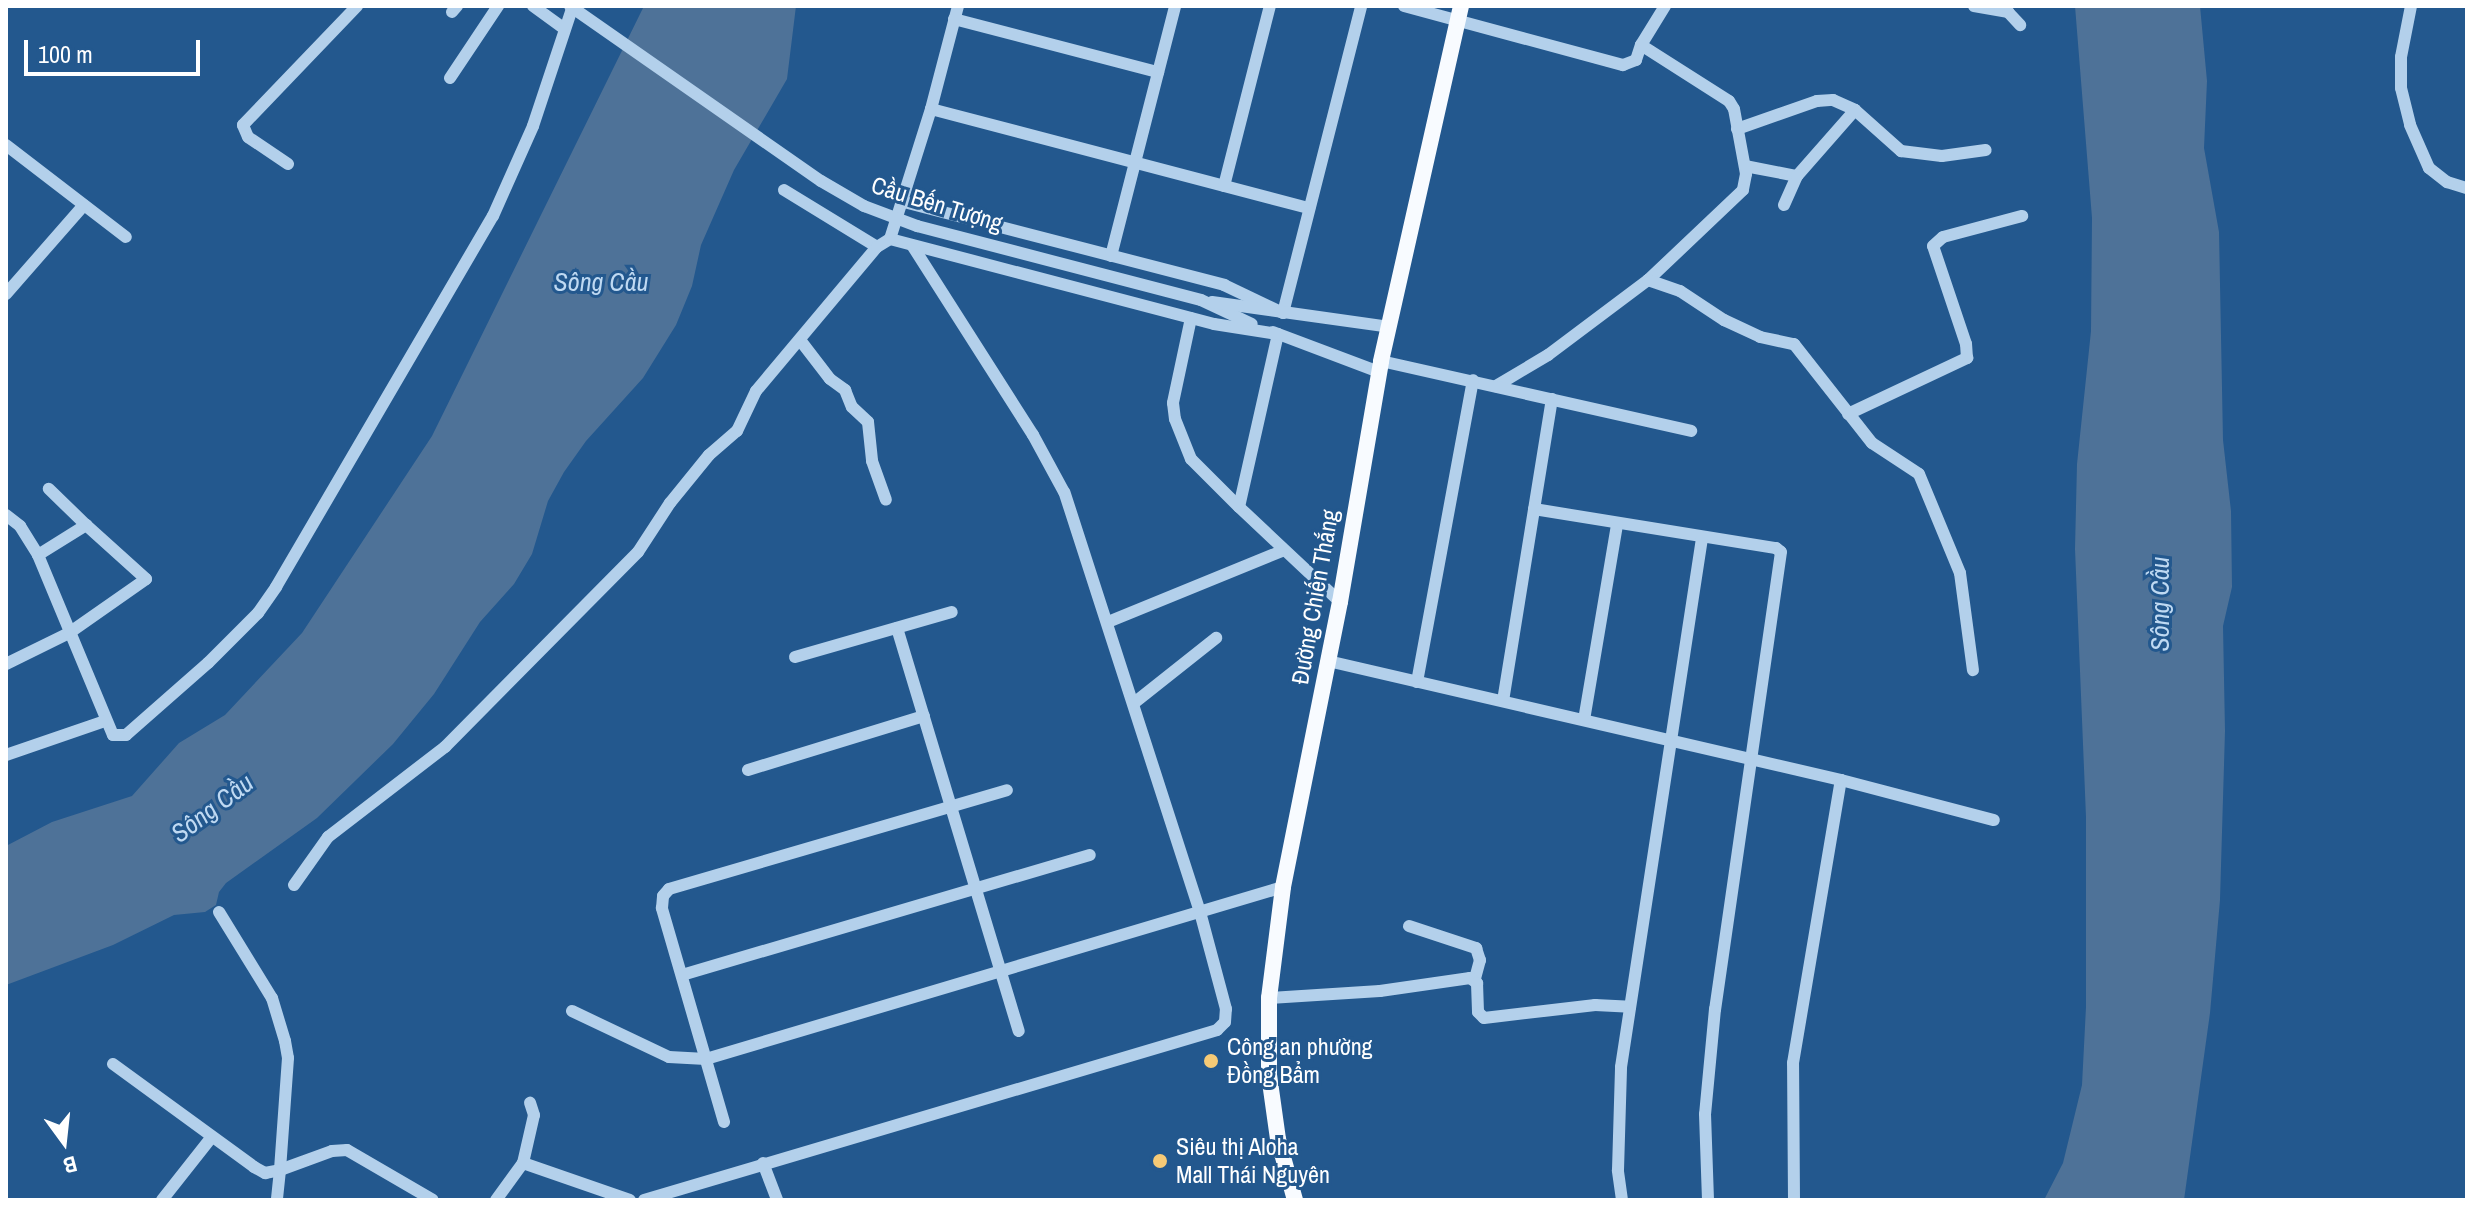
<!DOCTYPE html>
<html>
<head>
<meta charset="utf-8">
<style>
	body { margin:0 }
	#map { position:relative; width:2473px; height:1206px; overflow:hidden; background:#23588e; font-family:"Archivo Narrow",sans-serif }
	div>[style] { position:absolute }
	.water>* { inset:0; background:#4e7298 }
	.minor>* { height:12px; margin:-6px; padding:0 6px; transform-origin:6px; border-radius:6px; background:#b3d0eb }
	.major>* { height:16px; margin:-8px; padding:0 8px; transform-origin:8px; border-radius:8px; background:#f8fbff }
	.minor-bridge>* { height:12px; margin:-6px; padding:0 6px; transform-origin:6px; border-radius:6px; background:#b3d0eb }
	.dots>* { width:22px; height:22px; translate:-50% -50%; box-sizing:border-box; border:4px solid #23588e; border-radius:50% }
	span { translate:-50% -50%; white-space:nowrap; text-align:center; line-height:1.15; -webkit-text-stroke:6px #23588e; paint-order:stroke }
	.street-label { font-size:24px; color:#fff }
	.poi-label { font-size:24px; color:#fff }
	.left { translate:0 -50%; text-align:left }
	.water-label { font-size:26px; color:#bfd9f2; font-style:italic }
	.frame { position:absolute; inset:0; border:8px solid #fff; pointer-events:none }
	.north { position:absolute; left:24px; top:1102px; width:80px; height:80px; -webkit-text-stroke:6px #23588e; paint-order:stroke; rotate:165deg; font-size:22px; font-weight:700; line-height:32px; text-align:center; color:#fff }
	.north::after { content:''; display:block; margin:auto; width:28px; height:36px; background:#fff; clip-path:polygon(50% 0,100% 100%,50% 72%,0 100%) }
	.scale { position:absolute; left:24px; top:40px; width:176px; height:36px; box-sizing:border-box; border:4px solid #fff; border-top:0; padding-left:10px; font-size:24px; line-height:28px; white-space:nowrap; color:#fff; -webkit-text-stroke:6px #23588e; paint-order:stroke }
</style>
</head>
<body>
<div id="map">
	<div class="water">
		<i style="clip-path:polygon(644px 6px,796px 6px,787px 79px,734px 170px,701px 245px,692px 286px,676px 325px,643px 378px,586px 441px,564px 472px,548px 501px,532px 554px,514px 584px,480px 622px,434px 694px,393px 744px,317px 818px,226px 883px,219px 892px,216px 905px,205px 912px,174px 915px,113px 945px,6px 985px,6px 846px,52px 822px,132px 796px,179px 743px,225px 715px,302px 633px,432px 436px)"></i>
		<i style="clip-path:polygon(2075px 6px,2200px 6px,2207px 81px,2204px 148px,2219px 232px,2223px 440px,2231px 511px,2232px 587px,2223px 626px,2225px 731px,2220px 900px,2210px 1013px,2184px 1200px,2044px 1200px,2063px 1163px,2082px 1085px,2086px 1007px,2086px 817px,2075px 549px,2077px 464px,2091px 331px,2092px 218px)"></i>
	</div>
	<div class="minor">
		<i style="left:533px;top:6px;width:39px;rotate:36deg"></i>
		<i style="left:1404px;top:6px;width:227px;rotate:15.1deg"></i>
		<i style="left:1623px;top:65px;width:14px;rotate:-21deg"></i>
		<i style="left:1636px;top:60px;width:16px;rotate:-72deg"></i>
		<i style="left:1641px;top:45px;width:104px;rotate:32.5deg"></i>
		<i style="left:1729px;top:101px;width:9px;rotate:58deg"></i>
		<i style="left:1734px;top:109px;width:66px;rotate:79.5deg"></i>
		<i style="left:1746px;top:174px;width:16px;rotate:101deg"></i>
		<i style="left:1743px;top:190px;width:131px;rotate:136.5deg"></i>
		<i style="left:1648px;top:280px;width:125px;rotate:143.1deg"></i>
		<i style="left:1548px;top:355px;width:61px;rotate:149.2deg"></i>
		<i style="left:1974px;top:6px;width:35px;rotate:10deg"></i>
		<i style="left:2008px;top:12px;width:18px;rotate:47deg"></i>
		<i style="left:2411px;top:6px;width:52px;rotate:101.1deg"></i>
		<i style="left:2401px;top:57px;width:31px;rotate:90deg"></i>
		<i style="left:2401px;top:88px;width:38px;rotate:76deg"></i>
		<i style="left:2410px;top:125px;width:47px;rotate:66.2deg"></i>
		<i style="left:2429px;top:168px;width:23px;rotate:38deg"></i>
		<i style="left:2447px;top:182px;width:21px;rotate:17deg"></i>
		<i style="left:452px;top:12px;width:8px;rotate:-50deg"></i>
		<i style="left:954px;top:19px;width:211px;rotate:14.6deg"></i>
		<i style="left:1641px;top:45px;width:46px;rotate:-58.4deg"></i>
		<i style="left:450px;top:78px;width:87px;rotate:-56.3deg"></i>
		<i style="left:931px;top:109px;width:391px;rotate:14.7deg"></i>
		<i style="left:1737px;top:129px;width:85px;rotate:-19.3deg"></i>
		<i style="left:1817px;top:101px;width:16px;rotate:-4deg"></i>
		<i style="left:1833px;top:100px;width:24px;rotate:24deg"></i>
		<i style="left:1855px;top:110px;width:62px;rotate:41.7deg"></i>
		<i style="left:1901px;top:151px;width:41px;rotate:7deg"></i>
		<i style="left:1942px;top:156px;width:44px;rotate:-7.8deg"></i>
		<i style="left:6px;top:145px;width:151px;rotate:37.5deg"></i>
		<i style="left:288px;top:164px;width:48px;rotate:-146deg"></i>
		<i style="left:248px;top:137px;width:13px;rotate:-113deg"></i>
		<i style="left:243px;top:125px;width:165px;rotate:-46.2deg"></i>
		<i style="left:1745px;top:166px;width:53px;rotate:10.9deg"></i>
		<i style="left:1224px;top:186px;width:186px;rotate:-75.7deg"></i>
		<i style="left:784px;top:190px;width:109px;rotate:31.5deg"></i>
		<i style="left:904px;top:202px;width:331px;rotate:14.5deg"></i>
		<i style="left:1224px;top:285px;width:65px;rotate:25.4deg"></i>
		<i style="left:1283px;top:313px;width:317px;rotate:-75.7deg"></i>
		<i style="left:1784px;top:205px;width:32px;rotate:-66deg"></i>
		<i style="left:1797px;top:176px;width:88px;rotate:-48.7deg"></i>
		<i style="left:890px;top:239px;width:335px;rotate:14.7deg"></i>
		<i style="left:1214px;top:324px;width:65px;rotate:8.9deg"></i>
		<i style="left:1278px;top:334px;width:177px;rotate:102.7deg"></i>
		<i style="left:1239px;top:507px;width:139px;rotate:43.2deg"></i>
		<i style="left:1111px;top:256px;width:258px;rotate:-75.6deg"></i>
		<i style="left:1648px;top:280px;width:34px;rotate:19deg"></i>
		<i style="left:1680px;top:291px;width:53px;rotate:33.4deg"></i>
		<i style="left:1724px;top:320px;width:40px;rotate:25deg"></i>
		<i style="left:1760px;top:337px;width:35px;rotate:12deg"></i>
		<i style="left:1794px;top:344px;width:126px;rotate:51.8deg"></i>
		<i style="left:1872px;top:443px;width:56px;rotate:33.4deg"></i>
		<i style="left:1919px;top:474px;width:107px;rotate:67.5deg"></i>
		<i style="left:1960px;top:573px;width:98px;rotate:82.4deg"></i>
		<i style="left:6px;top:294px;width:118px;rotate:-48.8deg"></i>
		<i style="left:1201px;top:300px;width:56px;rotate:25.2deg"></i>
		<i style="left:1212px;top:302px;width:179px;rotate:8deg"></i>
		<i style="left:1191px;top:318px;width:87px;rotate:102deg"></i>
		<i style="left:1173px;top:403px;width:16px;rotate:83deg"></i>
		<i style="left:1175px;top:419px;width:43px;rotate:68.2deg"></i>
		<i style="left:1191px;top:459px;width:68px;rotate:45deg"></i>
		<i style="left:1273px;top:332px;width:113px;rotate:20.7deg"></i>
		<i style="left:800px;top:340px;width:49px;rotate:52.4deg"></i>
		<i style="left:830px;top:379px;width:19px;rotate:36deg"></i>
		<i style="left:845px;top:390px;width:18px;rotate:68deg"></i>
		<i style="left:852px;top:407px;width:22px;rotate:43deg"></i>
		<i style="left:868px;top:422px;width:39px;rotate:84deg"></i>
		<i style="left:872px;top:461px;width:41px;rotate:70.3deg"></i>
		<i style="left:1381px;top:361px;width:318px;rotate:12.7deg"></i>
		<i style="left:1848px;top:414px;width:132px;rotate:-25.2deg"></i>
		<i style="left:1967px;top:358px;width:14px;rotate:-94deg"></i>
		<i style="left:1966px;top:344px;width:103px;rotate:-108.6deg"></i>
		<i style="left:1933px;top:246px;width:13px;rotate:-42deg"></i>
		<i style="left:1943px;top:237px;width:82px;rotate:-14.9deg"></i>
		<i style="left:1534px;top:509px;width:245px;rotate:9.2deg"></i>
		<i style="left:1776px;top:548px;width:6px;rotate:39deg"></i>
		<i style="left:1781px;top:552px;width:462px;rotate:98.2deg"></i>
		<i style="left:1715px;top:1009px;width:105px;rotate:95.4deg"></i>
		<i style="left:1705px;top:1114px;width:86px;rotate:88deg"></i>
		<i style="left:6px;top:515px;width:18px;rotate:38deg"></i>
		<i style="left:20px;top:526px;width:34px;rotate:58deg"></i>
		<i style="left:38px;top:555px;width:195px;rotate:67.4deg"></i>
		<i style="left:113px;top:735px;width:13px"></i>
		<i style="left:126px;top:735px;width:109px;rotate:-41.3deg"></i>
		<i style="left:208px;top:663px;width:71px;rotate:-45deg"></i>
		<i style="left:258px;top:613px;width:32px;rotate:-55deg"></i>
		<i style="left:276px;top:587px;width:430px;rotate:-59.7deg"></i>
		<i style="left:493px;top:216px;width:98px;rotate:-66deg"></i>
		<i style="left:533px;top:126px;width:126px;rotate:-71.6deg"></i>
		<i style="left:38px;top:555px;width:57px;rotate:-32deg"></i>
		<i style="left:86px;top:525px;width:52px;rotate:-135.8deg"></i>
		<i style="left:1108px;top:622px;width:190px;rotate:-22.2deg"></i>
		<i style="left:897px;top:628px;width:421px;rotate:73.2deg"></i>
		<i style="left:795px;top:657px;width:163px;rotate:-16deg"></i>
		<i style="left:1328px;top:661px;width:527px;rotate:13.06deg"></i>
		<i style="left:1841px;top:780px;width:158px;rotate:14.7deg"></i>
		<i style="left:6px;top:664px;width:70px;rotate:-26.2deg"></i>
		<i style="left:69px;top:633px;width:94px;rotate:-35deg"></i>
		<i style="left:146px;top:579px;width:81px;rotate:-138deg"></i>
		<i style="left:1417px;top:682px;width:307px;rotate:-79.5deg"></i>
		<i style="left:1503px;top:701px;width:306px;rotate:-80.8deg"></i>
		<i style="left:1134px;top:703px;width:105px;rotate:-38.4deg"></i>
		<i style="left:1584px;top:720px;width:199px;rotate:-80.4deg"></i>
		<i style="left:6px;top:755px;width:105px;rotate:-19deg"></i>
		<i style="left:748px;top:770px;width:184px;rotate:-17.1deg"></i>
		<i style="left:294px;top:885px;width:59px;rotate:-54.7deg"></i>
		<i style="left:328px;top:837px;width:148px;rotate:-37.6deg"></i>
		<i style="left:445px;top:747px;width:274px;rotate:-45.3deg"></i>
		<i style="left:638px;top:552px;width:59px;rotate:-56.9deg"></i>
		<i style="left:670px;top:503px;width:62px;rotate:-50.9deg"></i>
		<i style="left:709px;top:455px;width:37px;rotate:-41deg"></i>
		<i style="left:737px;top:431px;width:44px;rotate:-64.6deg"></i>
		<i style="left:756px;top:391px;width:188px;rotate:-50deg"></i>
		<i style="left:877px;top:247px;width:15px;rotate:-32deg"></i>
		<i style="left:890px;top:239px;width:136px;rotate:-72.5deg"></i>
		<i style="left:931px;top:109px;width:106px;rotate:-75.3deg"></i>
		<i style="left:219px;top:912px;width:101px;rotate:58.4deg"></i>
		<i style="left:272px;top:998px;width:45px;rotate:73.2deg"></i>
		<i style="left:285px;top:1041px;width:17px;rotate:80deg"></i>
		<i style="left:288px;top:1058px;width:112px;rotate:94.1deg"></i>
		<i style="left:280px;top:1170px;width:55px;rotate:-20.1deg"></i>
		<i style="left:332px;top:1151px;width:15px;rotate:-4deg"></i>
		<i style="left:347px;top:1150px;width:99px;rotate:30.2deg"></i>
		<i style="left:1409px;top:926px;width:71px;rotate:18.2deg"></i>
		<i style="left:1476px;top:948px;width:13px;rotate:72deg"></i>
		<i style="left:1480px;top:960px;width:20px;rotate:105deg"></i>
		<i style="left:682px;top:975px;width:425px;rotate:-16.4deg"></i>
		<i style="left:1269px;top:998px;width:111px;rotate:-3.6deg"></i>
		<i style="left:1380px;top:991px;width:91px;rotate:-8.2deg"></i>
		<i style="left:1470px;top:978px;width:9px;rotate:36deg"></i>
		<i style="left:1477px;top:983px;width:29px;rotate:88deg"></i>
		<i style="left:1478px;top:1012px;width:8px;rotate:45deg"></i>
		<i style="left:1484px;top:1018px;width:112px;rotate:-6.7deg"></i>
		<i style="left:1595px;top:1005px;width:35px;rotate:3deg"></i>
		<i style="left:572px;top:1011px;width:107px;rotate:25.4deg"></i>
		<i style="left:669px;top:1057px;width:37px;rotate:3deg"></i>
		<i style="left:706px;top:1059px;width:602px;rotate:-16.6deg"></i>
		<i style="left:113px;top:1064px;width:175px;rotate:36.1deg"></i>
		<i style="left:254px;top:1167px;width:13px;rotate:29deg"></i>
		<i style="left:265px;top:1173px;width:15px;rotate:-11deg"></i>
		<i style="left:280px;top:1170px;width:30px;rotate:96deg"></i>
		<i style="left:724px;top:1122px;width:223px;rotate:-106.2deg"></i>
		<i style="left:662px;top:908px;width:12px;rotate:-85deg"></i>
		<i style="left:663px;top:896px;width:9px;rotate:-49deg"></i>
		<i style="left:669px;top:889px;width:352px;rotate:-16.3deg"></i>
		<i style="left:523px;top:1163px;width:49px;rotate:-77.1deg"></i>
		<i style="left:534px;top:1115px;width:13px;rotate:-108deg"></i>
		<i style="left:763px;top:1163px;width:40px;rotate:69deg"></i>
		<i style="left:162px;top:1200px;width:79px;rotate:-51.7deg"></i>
		<i style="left:496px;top:1200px;width:46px;rotate:-53.9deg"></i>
		<i style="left:523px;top:1163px;width:113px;rotate:19.1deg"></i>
		<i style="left:644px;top:1200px;width:598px;rotate:-16.52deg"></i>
		<i style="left:1217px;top:1030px;width:11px;rotate:-45deg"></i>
		<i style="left:1225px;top:1022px;width:13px;rotate:-86deg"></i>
		<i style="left:1226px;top:1009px;width:100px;rotate:-105deg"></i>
		<i style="left:1200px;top:912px;width:441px;rotate:-107.9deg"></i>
		<i style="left:1064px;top:492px;width:65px;rotate:-118.5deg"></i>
		<i style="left:1033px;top:435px;width:225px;rotate:-122.5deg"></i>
		<i style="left:1622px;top:1200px;width:30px;rotate:-98deg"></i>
		<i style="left:1618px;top:1170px;width:103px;rotate:-88.3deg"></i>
		<i style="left:1621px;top:1067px;width:535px;rotate:-81.29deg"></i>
		<i style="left:1794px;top:1200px;width:137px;rotate:-90.4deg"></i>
		<i style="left:1793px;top:1063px;width:287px;rotate:-80.4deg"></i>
	</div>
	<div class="major">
		<i style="left:1295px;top:1200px;width:63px;rotate:-105.6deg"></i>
		<i style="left:1278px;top:1139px;width:65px;rotate:-98deg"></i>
		<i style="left:1269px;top:1075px;width:77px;rotate:-90deg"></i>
		<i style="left:1269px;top:998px;width:112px;rotate:-82.8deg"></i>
		<i style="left:1283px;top:887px;width:291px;rotate:-78.7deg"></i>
		<i style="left:1340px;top:602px;width:244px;rotate:-80.3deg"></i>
		<i style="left:1381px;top:361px;width:364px;rotate:-77.3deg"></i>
	</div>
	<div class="minor-bridge">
		<i style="left:570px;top:6px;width:306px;rotate:34.9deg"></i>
		<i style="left:821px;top:181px;width:50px;rotate:30.2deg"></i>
		<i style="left:864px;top:206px;width:57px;rotate:20.7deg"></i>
		<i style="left:917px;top:226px;width:293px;rotate:14.6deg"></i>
	</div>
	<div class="dots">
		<i style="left:1211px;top:1061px;background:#f6ca76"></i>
		<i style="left:1160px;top:1161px;background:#f6ca76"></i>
	</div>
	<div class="street-label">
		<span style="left:937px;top:204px;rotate:17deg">Cầu Bến Tượng</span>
		<span style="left:1315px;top:597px;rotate:-80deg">Đường Chiến Thắng</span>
	</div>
	<div class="poi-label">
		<span class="left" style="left:1227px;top:1061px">Công an phường<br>Đồng Bẩm</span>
		<span class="left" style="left:1176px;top:1161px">Siêu thị Aloha<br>Mall Thái Nguyên</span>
	</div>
	<div class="water-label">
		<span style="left:601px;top:282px">Sông Cầu</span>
		<span style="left:2160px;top:604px;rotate:-90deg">Sông Cầu</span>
		<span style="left:212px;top:808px;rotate:-37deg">Sông Cầu</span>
	</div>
	<div class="frame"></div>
	<div class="north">B</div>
	<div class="scale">100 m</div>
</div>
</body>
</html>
